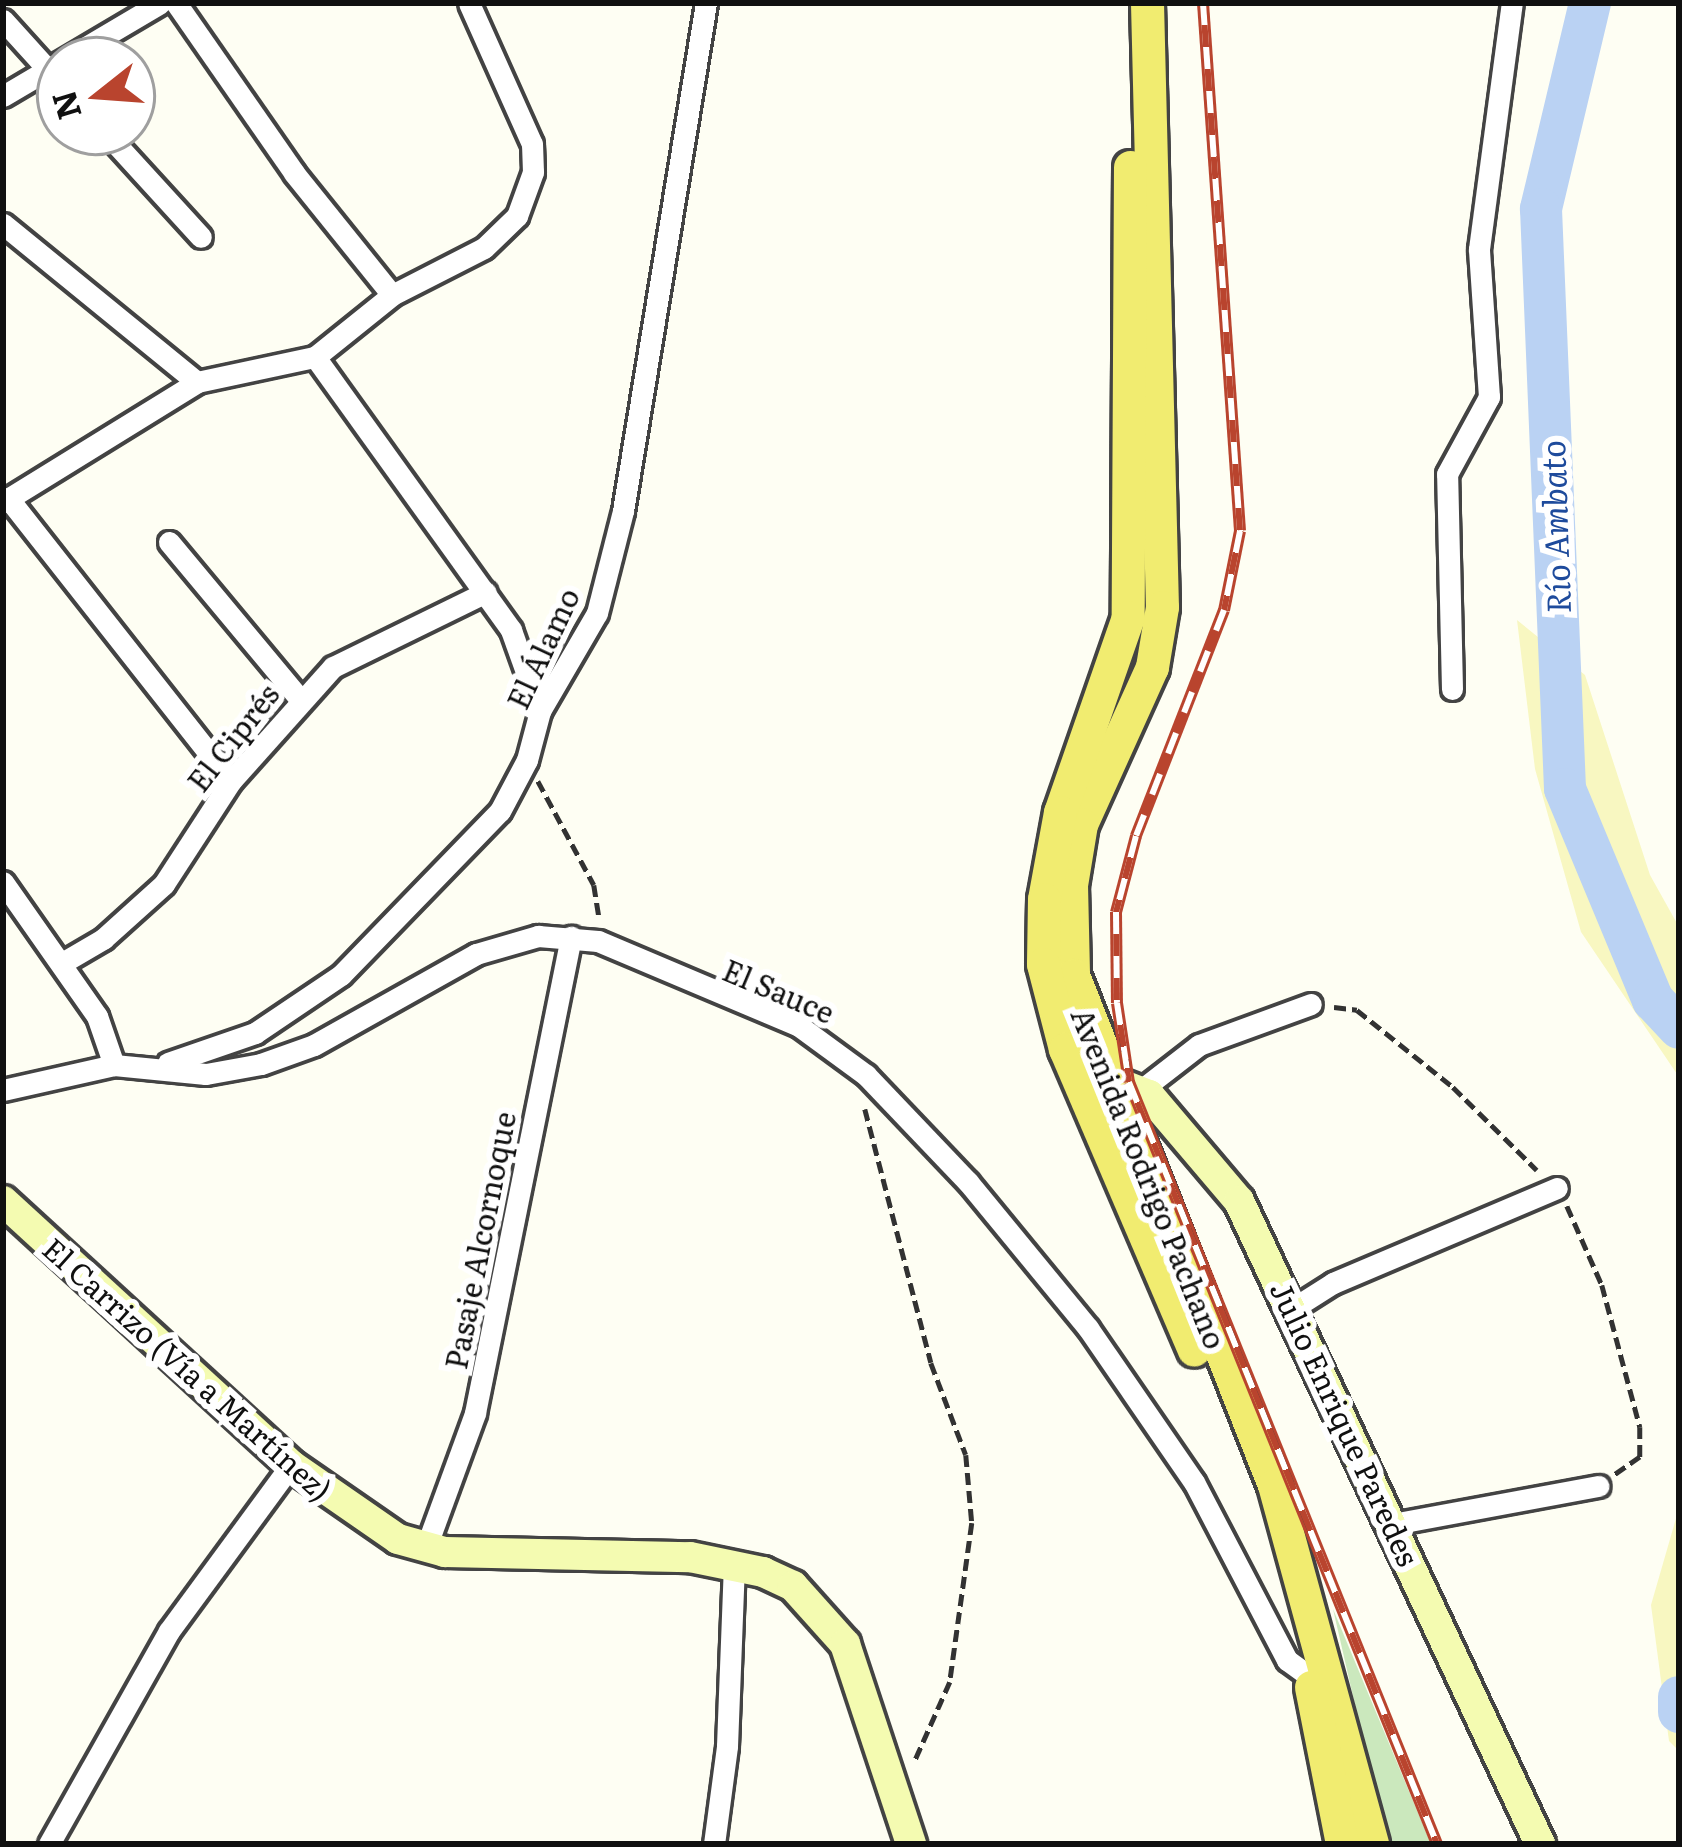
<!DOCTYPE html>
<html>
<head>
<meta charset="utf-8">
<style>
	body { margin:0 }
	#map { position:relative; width:1682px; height:1847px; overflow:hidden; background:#fefef3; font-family:Literata,serif }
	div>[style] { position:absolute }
	.green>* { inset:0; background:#cbe8bd }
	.sand>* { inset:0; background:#f8f7c1 }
	.river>* { height:42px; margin:-21px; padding:0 21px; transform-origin:21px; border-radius:21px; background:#bad2f3 }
	.path>* { height:4.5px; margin-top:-2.25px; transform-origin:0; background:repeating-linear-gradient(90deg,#323232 0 12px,transparent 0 18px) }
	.roads { filter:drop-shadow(3px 0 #434343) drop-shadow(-3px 0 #434343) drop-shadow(0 3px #434343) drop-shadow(0 -3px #434343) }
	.street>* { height:21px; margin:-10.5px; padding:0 10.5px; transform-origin:10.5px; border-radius:10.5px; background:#fff }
	.secondary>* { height:30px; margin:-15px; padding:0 15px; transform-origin:15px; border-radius:15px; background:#f4fbb1 }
	.primary>* { height:33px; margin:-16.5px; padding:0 16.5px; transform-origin:16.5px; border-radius:16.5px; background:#f1ec70 }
	.rail>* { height:12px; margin-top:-6px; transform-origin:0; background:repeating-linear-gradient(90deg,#fff 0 22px,#b9442e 0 44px); box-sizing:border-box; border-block:3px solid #b9442e }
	span { translate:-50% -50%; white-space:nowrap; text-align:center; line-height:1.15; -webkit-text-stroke:12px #fff; paint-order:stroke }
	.street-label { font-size:30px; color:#101010 }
	.water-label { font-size:33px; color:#1e4b9c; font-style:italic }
	.frame { position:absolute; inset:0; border:6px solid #101010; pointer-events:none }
	.north { position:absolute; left:36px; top:36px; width:120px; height:120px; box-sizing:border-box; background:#fff; border:3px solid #9f9f9f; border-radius:50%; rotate:253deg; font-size:33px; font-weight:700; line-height:48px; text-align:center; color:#101010 }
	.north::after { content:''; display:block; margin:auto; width:42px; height:54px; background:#b9442e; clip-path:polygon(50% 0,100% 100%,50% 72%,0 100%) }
</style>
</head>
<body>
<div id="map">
	<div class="green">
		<i style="clip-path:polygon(1333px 1609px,1431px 1844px,1387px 1844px)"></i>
	</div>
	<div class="sand">
		<i style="clip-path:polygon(1517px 620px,1585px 675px,1650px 875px,1679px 927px,1679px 1077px,1581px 932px,1535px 769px)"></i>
		<i style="clip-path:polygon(1679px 1508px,1679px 1751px,1669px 1741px,1651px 1605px)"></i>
	</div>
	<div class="river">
		<i style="left:1590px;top:3px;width:212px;rotate:103.4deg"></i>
		<i style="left:1541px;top:209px;width:580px;rotate:87.63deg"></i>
		<i style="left:1565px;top:789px;width:229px;rotate:67.4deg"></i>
		<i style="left:1653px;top:1000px;width:38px;rotate:47deg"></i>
		<i style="left:1679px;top:1697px;width:15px;rotate:90deg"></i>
	</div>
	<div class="path">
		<i style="left:538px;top:781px;width:118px;rotate:61.7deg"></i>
		<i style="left:594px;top:885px;width:32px;rotate:81deg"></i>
		<i style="left:1334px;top:1007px;width:23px;rotate:7deg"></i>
		<i style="left:1357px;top:1010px;width:123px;rotate:38.7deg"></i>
		<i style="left:1453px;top:1087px;width:118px;rotate:44.7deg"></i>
		<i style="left:865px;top:1109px;width:262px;rotate:75.4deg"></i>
		<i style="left:931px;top:1363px;width:98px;rotate:69.2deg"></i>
		<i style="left:966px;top:1455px;width:68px;rotate:85deg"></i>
		<i style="left:972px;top:1523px;width:161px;rotate:97.9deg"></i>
		<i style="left:950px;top:1682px;width:89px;rotate:114deg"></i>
		<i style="left:1567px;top:1206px;width:86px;rotate:66.1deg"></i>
		<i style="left:1602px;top:1285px;width:147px;rotate:75deg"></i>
		<i style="left:1640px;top:1427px;width:30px;rotate:90deg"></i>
		<i style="left:1640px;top:1457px;width:32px;rotate:145deg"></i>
	</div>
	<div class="roads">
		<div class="street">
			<i style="left:176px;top:3px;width:207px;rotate:55.2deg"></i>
			<i style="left:294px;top:173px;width:156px;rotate:51.2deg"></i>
			<i style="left:3px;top:20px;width:85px;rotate:47.9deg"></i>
			<i style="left:3px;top:96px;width:182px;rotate:-30.6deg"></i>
			<i style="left:105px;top:132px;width:142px;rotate:47.6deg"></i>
			<i style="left:3px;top:224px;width:250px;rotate:39.2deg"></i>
			<i style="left:315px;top:357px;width:336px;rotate:54.3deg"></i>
			<i style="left:511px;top:630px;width:86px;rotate:70.3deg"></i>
			<i style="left:8px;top:498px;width:360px;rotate:51.8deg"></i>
			<i style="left:3px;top:502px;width:228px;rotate:-31.7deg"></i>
			<i style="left:197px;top:382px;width:121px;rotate:-12deg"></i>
			<i style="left:315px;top:357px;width:99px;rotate:-38.8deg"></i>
			<i style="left:392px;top:295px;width:103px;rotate:-27.1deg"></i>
			<i style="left:484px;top:248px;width:46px;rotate:-44.1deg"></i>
			<i style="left:517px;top:216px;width:47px;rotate:-70deg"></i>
			<i style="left:533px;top:172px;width:28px;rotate:-92deg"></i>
			<i style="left:532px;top:144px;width:154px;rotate:-114.1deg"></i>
			<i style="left:169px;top:542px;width:203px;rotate:50.2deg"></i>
			<i style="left:1452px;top:689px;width:215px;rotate:-91.3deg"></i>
			<i style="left:1447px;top:474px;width:88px;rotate:-61.4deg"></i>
			<i style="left:1489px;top:397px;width:148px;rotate:-93.9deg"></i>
			<i style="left:1479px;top:249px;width:248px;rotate:-82.4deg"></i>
			<i style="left:3px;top:882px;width:164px;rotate:55deg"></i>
			<i style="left:97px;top:1016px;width:52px;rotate:70.9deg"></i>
			<i style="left:62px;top:963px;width:48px;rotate:-30.3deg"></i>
			<i style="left:103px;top:939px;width:82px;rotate:-42deg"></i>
			<i style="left:164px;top:884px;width:123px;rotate:-57deg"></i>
			<i style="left:231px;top:781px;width:153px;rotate:-48.2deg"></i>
			<i style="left:333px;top:667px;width:170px;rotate:-26.1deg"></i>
			<i style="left:168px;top:1063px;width:92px;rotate:-19deg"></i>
			<i style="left:255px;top:1033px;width:104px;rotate:-34deg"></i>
			<i style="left:341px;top:975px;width:228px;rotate:-45.9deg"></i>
			<i style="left:500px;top:811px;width:58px;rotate:-62.1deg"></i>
			<i style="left:527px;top:760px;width:51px;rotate:-75.1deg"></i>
			<i style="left:540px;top:711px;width:113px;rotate:-59.8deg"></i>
			<i style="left:597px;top:613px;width:105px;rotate:-75.7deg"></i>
			<i style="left:623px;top:511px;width:515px;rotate:-80.72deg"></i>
			<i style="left:3px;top:1090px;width:114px;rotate:-12.7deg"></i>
			<i style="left:114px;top:1065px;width:92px;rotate:5.6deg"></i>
			<i style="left:206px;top:1074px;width:56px;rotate:-10.3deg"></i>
			<i style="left:261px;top:1064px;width:56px;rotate:-19.7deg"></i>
			<i style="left:314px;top:1045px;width:186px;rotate:-29.3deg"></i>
			<i style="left:476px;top:954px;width:65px;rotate:-16.2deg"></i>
			<i style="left:538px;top:936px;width:60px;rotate:4.8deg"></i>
			<i style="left:598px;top:941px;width:218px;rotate:22.9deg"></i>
			<i style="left:799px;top:1026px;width:83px;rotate:36.2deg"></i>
			<i style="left:866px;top:1075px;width:148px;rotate:46.4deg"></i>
			<i style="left:968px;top:1182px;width:189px;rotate:50.6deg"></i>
			<i style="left:1088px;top:1328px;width:187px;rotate:55.5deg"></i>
			<i style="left:1194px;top:1482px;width:201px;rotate:62.4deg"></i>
			<i style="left:1287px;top:1660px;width:26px;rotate:36deg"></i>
			<i style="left:1308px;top:1675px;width:20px;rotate:-3deg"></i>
			<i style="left:1141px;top:1090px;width:73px;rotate:-37.8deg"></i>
			<i style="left:1199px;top:1045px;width:119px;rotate:-20.1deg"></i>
			<i style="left:1292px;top:1309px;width:49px;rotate:-32.4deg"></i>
			<i style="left:1333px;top:1283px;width:243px;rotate:-23deg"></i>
			<i style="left:1393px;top:1524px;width:209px;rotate:-10.5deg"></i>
			<i style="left:425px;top:1550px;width:146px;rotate:-69.9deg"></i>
			<i style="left:475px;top:1413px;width:486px;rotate:-78.6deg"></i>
			<i style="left:49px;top:1844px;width:244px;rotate:-60.6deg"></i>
			<i style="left:169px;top:1631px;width:206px;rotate:-53.7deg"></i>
			<i style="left:714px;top:1844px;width:99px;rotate:-82.4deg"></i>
			<i style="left:727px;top:1746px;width:181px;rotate:-87.8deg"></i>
		</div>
		<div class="secondary">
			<i style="left:1100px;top:1076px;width:53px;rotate:21.2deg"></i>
			<i style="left:1149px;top:1095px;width:139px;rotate:49.7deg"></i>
			<i style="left:1239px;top:1201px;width:710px;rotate:64.91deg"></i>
			<i style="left:3px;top:1201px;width:391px;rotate:42.5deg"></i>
			<i style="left:291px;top:1465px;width:130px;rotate:34.7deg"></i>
			<i style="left:398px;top:1539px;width:49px;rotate:15.5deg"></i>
			<i style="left:445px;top:1552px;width:245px;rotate:1.2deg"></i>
			<i style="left:690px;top:1557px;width:75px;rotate:11.6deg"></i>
			<i style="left:763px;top:1572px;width:33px;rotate:25deg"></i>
			<i style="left:793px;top:1586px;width:78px;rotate:48.1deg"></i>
			<i style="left:845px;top:1644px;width:211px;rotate:71.7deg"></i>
		</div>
		<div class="primary">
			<i style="left:1147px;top:3px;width:604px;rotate:88.58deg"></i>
			<i style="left:1162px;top:607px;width:61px;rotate:99.5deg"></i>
			<i style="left:1152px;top:667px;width:172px;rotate:114.3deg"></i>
			<i style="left:1081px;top:824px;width:62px;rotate:99.3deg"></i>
			<i style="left:1071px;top:885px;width:90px;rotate:88.7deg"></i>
			<i style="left:1073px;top:975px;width:548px;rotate:68.49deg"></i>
			<i style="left:1274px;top:1485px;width:372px;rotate:74.7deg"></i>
			<i style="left:1130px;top:167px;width:450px;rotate:90.3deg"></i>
			<i style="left:1128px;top:617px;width:207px;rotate:109.2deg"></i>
			<i style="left:1060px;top:812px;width:88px;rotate:100.4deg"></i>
			<i style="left:1044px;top:899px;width:65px;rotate:90.9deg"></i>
			<i style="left:1043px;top:964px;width:88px;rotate:75.5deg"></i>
			<i style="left:1065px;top:1049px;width:327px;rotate:66.8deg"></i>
			<i style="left:1311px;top:1687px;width:160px;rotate:78.8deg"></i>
		</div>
	</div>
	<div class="rail">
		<i style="left:1203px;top:3px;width:529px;rotate:85.99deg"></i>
		<i style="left:1240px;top:531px;width:81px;rotate:101.4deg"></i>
		<i style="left:1224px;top:610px;width:243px;rotate:111.3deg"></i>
		<i style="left:1136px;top:836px;width:79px;rotate:104.7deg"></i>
		<i style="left:1116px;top:912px;width:91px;rotate:89.4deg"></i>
		<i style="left:1117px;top:1003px;width:80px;rotate:81.4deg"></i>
		<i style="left:1129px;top:1082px;width:822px;rotate:67.99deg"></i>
	</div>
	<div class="street-label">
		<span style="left:542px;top:648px;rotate:-65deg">El Álamo</span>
		<span style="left:232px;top:737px;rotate:-52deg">El Ciprés</span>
		<span style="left:779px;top:990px;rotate:23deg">El Sauce</span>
		<span style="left:1150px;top:1178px;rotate:68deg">Avenida Rodrigo Pachano</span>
		<span style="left:479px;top:1240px;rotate:-79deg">Pasaje Alcornoque</span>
		<span style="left:188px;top:1368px;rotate:42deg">El Carrizo (Vía a Martínez)</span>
		<span style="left:1346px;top:1423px;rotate:65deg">Julio Enrique Paredes</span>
	</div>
	<div class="water-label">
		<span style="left:1554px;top:527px;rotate:-92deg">Río Ambato</span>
	</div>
	<div class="frame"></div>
	<div class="north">N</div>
</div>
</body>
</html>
